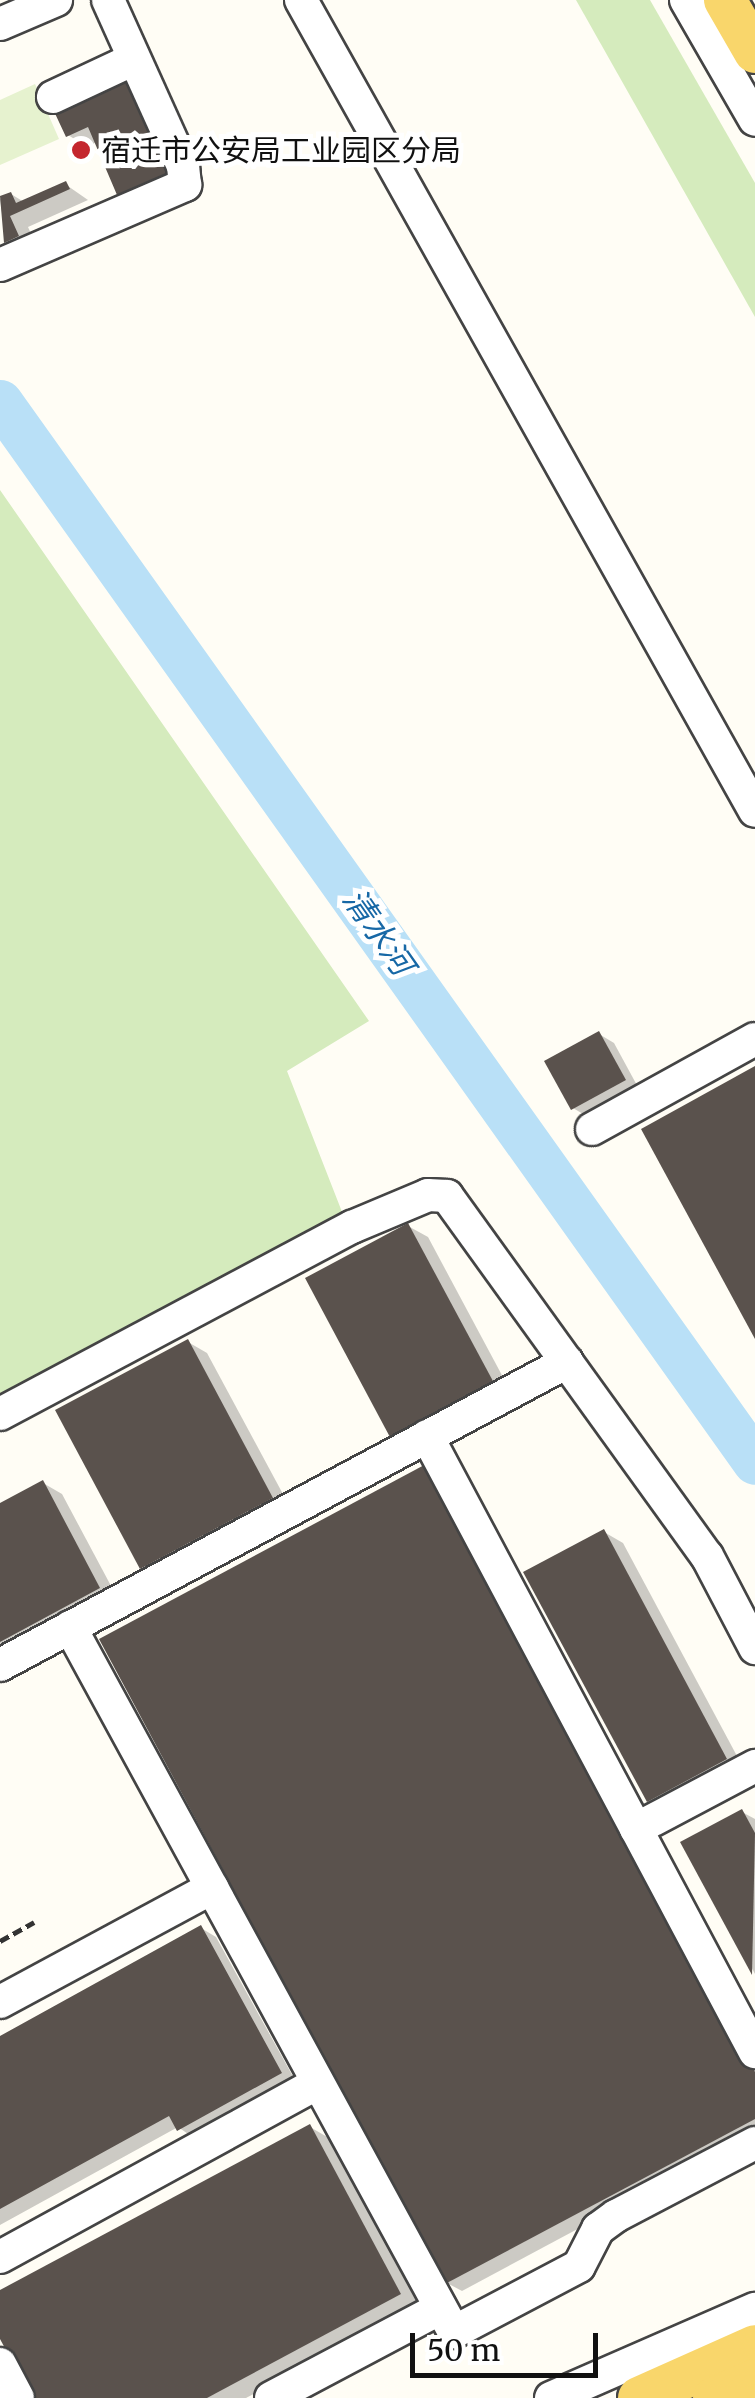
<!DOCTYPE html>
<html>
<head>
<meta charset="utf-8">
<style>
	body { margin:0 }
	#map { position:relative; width:755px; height:2398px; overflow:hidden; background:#fffdf5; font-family:Merriweather,"Noto Sans SC",serif }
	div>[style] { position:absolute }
	.green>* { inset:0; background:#d5ebbd }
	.pitch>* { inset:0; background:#e6f2cf }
	.shadow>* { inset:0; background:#0003 }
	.river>* { height:45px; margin:-22.5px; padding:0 22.5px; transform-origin:22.5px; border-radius:22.5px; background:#b9e0f7 }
	.building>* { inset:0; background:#5a524d }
	.path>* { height:5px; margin-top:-2.5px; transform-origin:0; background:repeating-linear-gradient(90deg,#333 0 10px,transparent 0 15px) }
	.roads { filter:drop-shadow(2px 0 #444) drop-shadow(-2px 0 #444) drop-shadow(0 2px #444) drop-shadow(0 -2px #444) }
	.minor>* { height:32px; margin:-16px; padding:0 16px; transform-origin:16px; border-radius:16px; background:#fff }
	.major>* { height:42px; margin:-21px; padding:0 21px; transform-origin:21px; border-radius:21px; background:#f9d66b }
	.dots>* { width:28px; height:28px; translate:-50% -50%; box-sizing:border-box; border:5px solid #fff; border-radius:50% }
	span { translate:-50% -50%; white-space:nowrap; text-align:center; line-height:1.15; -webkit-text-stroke:10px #fff; paint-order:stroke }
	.poi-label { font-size:30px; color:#111 }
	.left { translate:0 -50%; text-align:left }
	.water-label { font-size:32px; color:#1768a6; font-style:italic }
	.scale { position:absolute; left:410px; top:2333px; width:188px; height:45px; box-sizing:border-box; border:5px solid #111; border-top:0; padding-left:12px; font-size:30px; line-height:35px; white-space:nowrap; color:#111; -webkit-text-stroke:8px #fff; paint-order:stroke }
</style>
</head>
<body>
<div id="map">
	<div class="green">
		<i style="clip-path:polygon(576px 0,650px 0,755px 183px,755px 317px)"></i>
		<i style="clip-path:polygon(0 490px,369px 1021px,287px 1071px,344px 1217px,0 1398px)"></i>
	</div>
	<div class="pitch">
		<i style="clip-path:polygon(35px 84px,59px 139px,0 165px,0 100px)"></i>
	</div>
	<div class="shadow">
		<i style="clip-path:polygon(154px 94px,198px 195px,145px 218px,97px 142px,87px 147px,68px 135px)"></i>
		<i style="clip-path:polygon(65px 184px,88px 200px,28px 227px,37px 247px,25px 252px,6px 241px,0 199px,11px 194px,24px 202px)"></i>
		<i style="clip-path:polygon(599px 1034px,614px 1043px,639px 1089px,588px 1117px,573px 1108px)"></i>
		<i style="clip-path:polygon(408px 1226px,428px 1237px,512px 1394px,308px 1279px)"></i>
		<i style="clip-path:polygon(188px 1342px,207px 1353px,291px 1509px,161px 1578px,142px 1567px)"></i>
		<i style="clip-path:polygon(43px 1483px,62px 1494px,118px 1599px,0 1662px,0 1506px)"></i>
		<i style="clip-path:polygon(604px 1532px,623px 1543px,745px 1771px,668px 1812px,648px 1801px)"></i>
		<i style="clip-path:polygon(742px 1812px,755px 1819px,755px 1974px,683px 1843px)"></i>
		<i style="clip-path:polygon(201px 1928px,216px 1937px,296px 2082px,194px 2138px,178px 2127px,0 2225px,0 2039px)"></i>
		<i style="clip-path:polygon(755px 2056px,755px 2134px,462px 2291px,447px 2283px)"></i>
		<i style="clip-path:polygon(310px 2127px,329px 2138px,419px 2306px,246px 2398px,34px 2398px,0 2334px,0 2293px)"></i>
	</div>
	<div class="river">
		<i style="left:0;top:402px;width:1301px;rotate:54.54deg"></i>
	</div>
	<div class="building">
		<i style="clip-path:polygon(126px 75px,180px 184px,123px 209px,88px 127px,66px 137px,52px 107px)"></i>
		<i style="clip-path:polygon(66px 181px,70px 189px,10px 216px,19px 236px,4px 243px,0 196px,11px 192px,16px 203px)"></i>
		<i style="clip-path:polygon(599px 1031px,626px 1080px,571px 1110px,544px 1061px)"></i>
		<i style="clip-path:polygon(755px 1066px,755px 1339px,641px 1129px)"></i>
		<i style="clip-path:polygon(408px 1223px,494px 1383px,391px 1439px,305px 1278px)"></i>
		<i style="clip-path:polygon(188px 1339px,273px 1498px,140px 1569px,55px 1410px)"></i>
		<i style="clip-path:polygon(428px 1463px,755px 2072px,755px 2119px,445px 2284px,99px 1639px)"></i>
		<i style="clip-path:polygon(43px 1480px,100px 1588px,0 1642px,0 1503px)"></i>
		<i style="clip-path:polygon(604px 1529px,727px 1759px,647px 1802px,523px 1572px)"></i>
		<i style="clip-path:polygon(742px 1809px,755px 1833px,752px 1975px,680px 1842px)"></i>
		<i style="clip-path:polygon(201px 1925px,282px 2073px,177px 2131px,169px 2116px,0 2209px,0 2036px)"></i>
		<i style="clip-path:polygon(310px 2124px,401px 2294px,207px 2398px,32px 2398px,0 2339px,0 2290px)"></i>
	</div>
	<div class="path">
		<i style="left:0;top:1941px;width:39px;rotate:-29deg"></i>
	</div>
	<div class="roads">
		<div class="minor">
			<i style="left:301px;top:0;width:929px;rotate:60.76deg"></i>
			<i style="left:686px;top:0;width:138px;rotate:60.1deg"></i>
			<i style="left:0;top:24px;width:61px;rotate:-23.2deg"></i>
			<i style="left:53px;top:97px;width:89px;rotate:-25.1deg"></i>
			<i style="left:0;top:265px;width:202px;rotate:-23.4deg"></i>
			<i style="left:185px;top:185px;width:19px;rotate:-96deg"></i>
			<i style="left:183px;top:166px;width:182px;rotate:-114.3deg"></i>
			<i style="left:592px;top:1129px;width:186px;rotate:-28.9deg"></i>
			<i style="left:0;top:1414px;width:399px;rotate:-28deg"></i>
			<i style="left:352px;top:1227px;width:82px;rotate:-22.8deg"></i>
			<i style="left:428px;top:1195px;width:19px;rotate:3deg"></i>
			<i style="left:447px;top:1196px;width:444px;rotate:54.2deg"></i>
			<i style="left:707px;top:1556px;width:104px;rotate:62.4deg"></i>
			<i style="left:427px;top:1436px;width:698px;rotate:61.97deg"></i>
			<i style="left:70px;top:1627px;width:803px;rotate:61.42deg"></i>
			<i style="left:454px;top:2332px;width:141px;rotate:-27.8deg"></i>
			<i style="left:579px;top:2266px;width:42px;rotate:-62.8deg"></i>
			<i style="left:598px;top:2229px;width:22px;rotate:-36deg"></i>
			<i style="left:616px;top:2216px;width:157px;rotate:-27.7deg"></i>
			<i style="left:0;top:1665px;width:643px;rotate:-28.12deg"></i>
			<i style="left:636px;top:1829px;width:135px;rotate:-27.9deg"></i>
			<i style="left:0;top:2002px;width:241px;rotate:-28.3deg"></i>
			<i style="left:0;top:2257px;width:362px;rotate:-28.7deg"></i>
			<i style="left:0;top:2364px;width:38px;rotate:62deg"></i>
			<i style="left:271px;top:2398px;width:192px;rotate:-27.9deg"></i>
			<i style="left:551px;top:2398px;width:223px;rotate:-23.6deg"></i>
		</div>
		<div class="major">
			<i style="left:725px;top:0;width:60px;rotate:60deg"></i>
			<i style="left:639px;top:2398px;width:127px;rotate:-24.1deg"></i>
			<i style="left:714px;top:2398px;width:45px;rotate:-23.7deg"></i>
		</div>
	</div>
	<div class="dots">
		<i style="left:81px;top:150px;background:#c4262e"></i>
	</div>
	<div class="poi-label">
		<span class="left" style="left:101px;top:150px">宿迁市公安局工业园区分局</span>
	</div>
	<div class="water-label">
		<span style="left:378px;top:932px;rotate:55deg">清水河</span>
	</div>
	<div class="scale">50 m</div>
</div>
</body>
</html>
